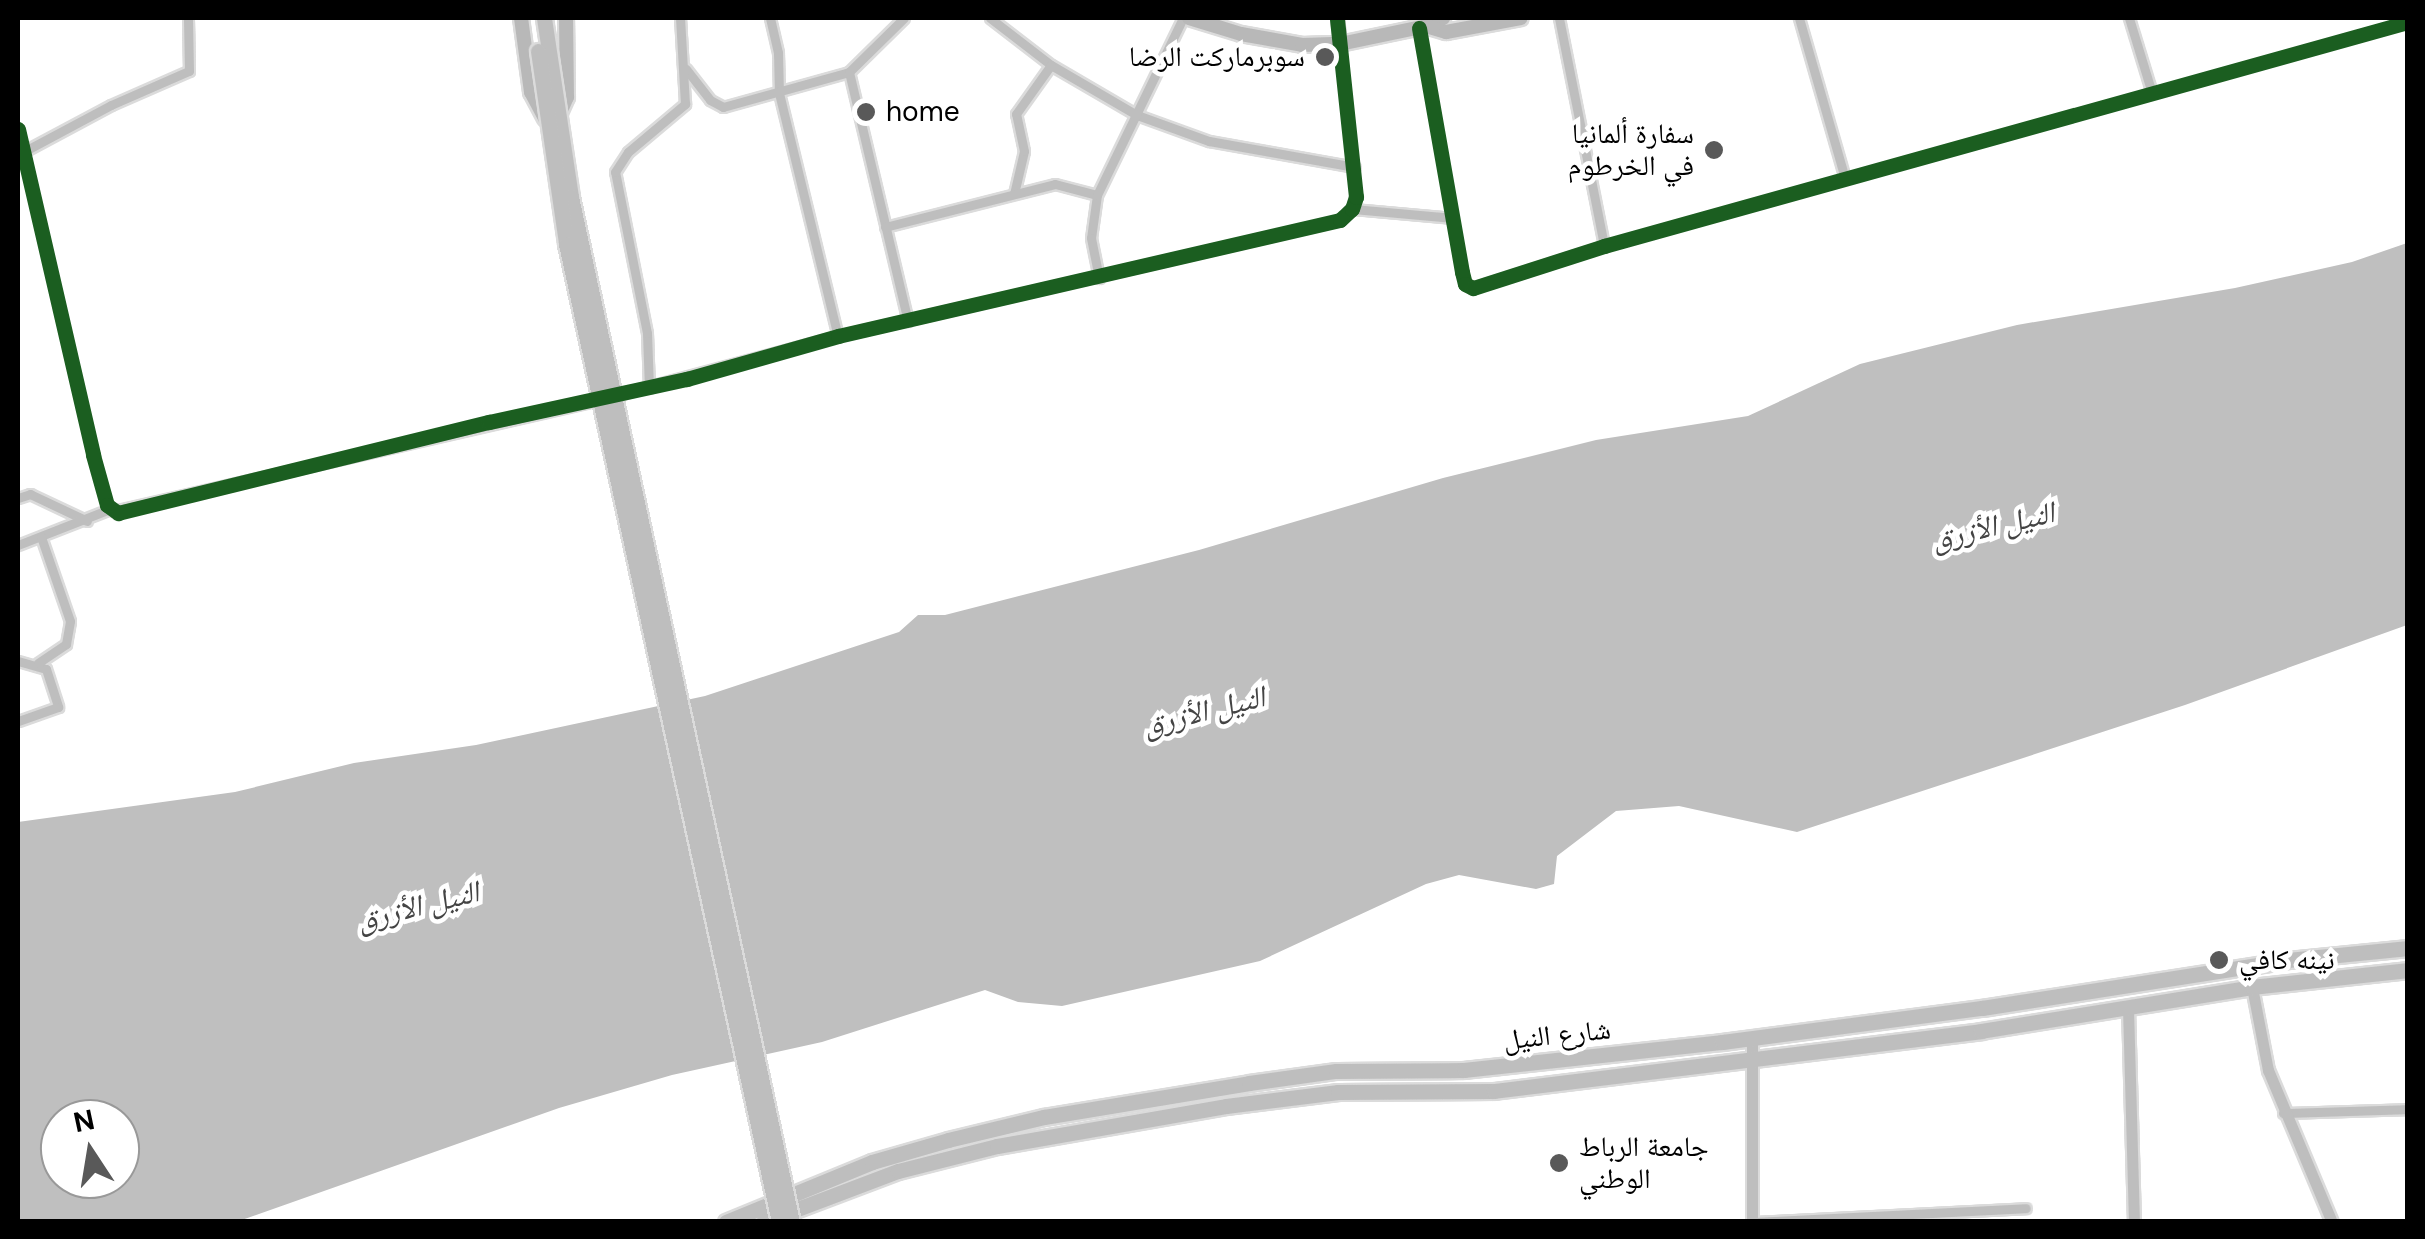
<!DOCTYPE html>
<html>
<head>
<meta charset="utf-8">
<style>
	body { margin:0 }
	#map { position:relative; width:2425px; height:1239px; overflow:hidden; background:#fff; font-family:"DM Sans","Noto Naskh Arabic",sans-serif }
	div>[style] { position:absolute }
	.water>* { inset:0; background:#bfbfbf }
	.roads { filter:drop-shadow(2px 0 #dbdbdb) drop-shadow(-2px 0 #dbdbdb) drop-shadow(0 2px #dbdbdb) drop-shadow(0 -2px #dbdbdb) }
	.minor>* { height:9px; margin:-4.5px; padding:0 4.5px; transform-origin:4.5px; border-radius:4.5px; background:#bebebe }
	.tertiary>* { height:11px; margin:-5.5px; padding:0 5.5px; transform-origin:5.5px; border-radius:5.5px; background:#bebebe }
	.secondary>* { height:14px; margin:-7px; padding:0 7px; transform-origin:7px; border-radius:7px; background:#b8b8b8 }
	.primary>* { height:15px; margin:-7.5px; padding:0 7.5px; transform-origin:7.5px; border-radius:7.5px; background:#bebebe }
	.bridges { filter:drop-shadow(2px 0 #dbdbdb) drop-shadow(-2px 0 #dbdbdb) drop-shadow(0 2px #dbdbdb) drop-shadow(0 -2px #dbdbdb) }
	.primary-bridge>* { height:15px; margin:-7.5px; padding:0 7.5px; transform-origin:7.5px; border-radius:7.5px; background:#bebebe }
	.cycleway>* { height:15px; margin:-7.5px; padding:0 7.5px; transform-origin:7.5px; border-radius:7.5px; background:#1b5e20 }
	.dots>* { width:28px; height:28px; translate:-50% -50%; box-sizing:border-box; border:5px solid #fff; border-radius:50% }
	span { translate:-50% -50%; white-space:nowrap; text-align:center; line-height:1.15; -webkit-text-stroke:9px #fff; paint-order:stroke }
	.poi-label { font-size:28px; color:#000 }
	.right { translate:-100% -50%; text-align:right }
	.left { translate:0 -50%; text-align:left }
	.street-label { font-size:28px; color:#000 }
	.water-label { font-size:30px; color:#444; font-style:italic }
	.frame { position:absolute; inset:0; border:20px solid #000; pointer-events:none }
	.north { position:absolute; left:40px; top:1099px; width:100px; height:100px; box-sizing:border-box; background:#fff; border:2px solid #999; border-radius:50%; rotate:348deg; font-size:28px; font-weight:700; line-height:40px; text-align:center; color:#000 }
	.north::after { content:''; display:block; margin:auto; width:35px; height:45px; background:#595959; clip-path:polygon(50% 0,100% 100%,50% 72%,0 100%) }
</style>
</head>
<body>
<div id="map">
	<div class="water">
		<i style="clip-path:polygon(evenodd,2407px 243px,2407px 625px,2185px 705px,1797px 832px,1679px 806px,1616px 811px,1557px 856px,1554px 884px,1536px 889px,1459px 875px,1426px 884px,1260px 961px,1062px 1006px,1018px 1002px,985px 990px,822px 1042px,672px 1075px,559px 1108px,239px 1221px,18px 1222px,18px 822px,235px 792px,354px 763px,476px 745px,705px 696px,899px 632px,918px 615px,945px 615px,1199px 550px,1443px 478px,1596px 440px,1748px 416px,1860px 364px,2017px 325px,2235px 288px,2352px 262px,2407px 243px,60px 1119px,120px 1119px,120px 1179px,60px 1179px,60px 1119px)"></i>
	</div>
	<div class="roads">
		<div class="minor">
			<i style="left:770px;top:18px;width:36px;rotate:77deg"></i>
			<i style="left:778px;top:53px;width:40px;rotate:88.6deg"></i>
			<i style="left:779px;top:93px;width:250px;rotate:76.4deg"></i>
			<i style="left:990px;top:18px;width:77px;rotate:37.6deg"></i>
			<i style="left:1051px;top:65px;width:99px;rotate:30.2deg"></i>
			<i style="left:1137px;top:115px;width:77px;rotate:19.9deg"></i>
			<i style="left:1209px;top:141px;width:148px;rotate:10.1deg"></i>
			<i style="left:1559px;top:18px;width:232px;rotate:78.8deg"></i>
			<i style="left:1799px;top:18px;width:166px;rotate:74deg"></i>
			<i style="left:2129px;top:18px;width:78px;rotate:73deg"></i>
			<i style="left:1419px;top:28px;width:248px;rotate:80deg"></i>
			<i style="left:1462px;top:272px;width:12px;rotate:76deg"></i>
			<i style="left:1465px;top:284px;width:9px;rotate:27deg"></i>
			<i style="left:1473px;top:288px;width:138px;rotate:-17.8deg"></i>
			<i style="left:1604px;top:246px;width:835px;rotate:-15.57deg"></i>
			<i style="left:686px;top:69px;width:39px;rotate:52deg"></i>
			<i style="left:710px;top:100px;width:15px;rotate:28deg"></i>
			<i style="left:723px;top:107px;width:131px;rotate:-15.5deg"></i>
			<i style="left:849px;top:72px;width:77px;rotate:-44.5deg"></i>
			<i style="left:849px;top:72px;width:256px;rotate:76.7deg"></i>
			<i style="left:18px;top:129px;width:335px;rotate:77deg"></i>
			<i style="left:93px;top:455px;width:52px;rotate:74.4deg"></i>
			<i style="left:107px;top:505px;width:9px;rotate:41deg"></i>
			<i style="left:114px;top:511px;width:488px;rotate:-12.9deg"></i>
			<i style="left:23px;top:152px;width:100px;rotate:-28.1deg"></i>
			<i style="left:111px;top:105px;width:85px;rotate:-23.6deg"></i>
			<i style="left:189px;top:71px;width:53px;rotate:-91.1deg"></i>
			<i style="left:1014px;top:194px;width:44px;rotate:-76.9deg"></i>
			<i style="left:1024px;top:151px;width:38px;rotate:-102deg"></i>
			<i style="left:1016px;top:114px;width:60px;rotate:-54.5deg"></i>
			<i style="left:1097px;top:195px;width:43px;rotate:97.9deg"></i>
			<i style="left:1091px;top:238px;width:41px;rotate:78.7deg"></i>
			<i style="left:1352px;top:209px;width:100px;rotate:5.1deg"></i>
			<i style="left:885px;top:227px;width:175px;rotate:-14.2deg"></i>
			<i style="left:1055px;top:184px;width:43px;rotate:14.7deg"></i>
			<i style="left:1097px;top:195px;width:197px;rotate:-64.1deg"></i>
			<i style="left:649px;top:388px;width:55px;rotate:-92.1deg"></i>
			<i style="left:647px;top:333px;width:164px;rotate:-101.2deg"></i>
			<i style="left:615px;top:172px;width:24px;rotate:-57deg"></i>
			<i style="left:628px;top:152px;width:75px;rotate:-40.1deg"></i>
			<i style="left:685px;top:104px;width:86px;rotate:-93.3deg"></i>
			<i style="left:621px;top:394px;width:225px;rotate:-15deg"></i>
			<i style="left:838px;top:336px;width:515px;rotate:-13.01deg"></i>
			<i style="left:1340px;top:220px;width:16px;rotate:-43deg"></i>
			<i style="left:1352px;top:209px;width:13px;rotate:-72deg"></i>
			<i style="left:1356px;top:197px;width:154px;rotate:-96deg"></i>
			<i style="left:18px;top:498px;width:13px;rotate:-18deg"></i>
			<i style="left:30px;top:494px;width:63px;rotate:25.3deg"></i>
			<i style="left:18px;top:545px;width:99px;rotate:-21.4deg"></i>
			<i style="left:18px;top:661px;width:29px;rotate:16deg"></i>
			<i style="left:46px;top:669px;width:40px;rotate:72deg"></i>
			<i style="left:58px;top:707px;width:42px;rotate:160.7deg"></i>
			<i style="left:38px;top:663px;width:34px;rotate:-34deg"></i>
			<i style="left:66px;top:644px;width:23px;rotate:-80deg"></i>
			<i style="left:70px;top:621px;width:89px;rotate:-109deg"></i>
			<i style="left:2283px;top:1113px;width:125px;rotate:-1.8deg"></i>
			<i style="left:1754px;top:1222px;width:272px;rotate:-2.9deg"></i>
		</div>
		<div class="tertiary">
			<i style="left:1337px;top:18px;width:26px;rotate:83deg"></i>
			<i style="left:2252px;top:987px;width:85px;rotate:79.1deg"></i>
			<i style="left:2268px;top:1070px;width:165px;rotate:67.2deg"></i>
			<i style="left:2128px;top:1008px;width:214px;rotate:88.4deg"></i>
			<i style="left:1752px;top:1038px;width:184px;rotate:90deg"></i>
		</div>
		<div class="secondary">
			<i style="left:521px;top:18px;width:75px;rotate:82.3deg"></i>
			<i style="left:531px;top:92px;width:30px;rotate:62deg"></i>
			<i style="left:1189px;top:18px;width:54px;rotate:17.1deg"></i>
			<i style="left:1241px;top:34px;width:62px;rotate:10.2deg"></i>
			<i style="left:1302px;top:45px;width:38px;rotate:-2deg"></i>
			<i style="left:1340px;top:44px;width:88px;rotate:-11.8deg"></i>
			<i style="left:1426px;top:26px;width:19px;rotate:-25deg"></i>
			<i style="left:1426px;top:26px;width:21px;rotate:17deg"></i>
			<i style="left:1446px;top:32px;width:76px;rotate:-10.6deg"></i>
			<i style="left:559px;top:115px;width:20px;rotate:-66deg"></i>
			<i style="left:567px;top:97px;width:79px;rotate:-90.7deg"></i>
		</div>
		<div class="primary">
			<i style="left:726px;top:1222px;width:158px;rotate:-22.3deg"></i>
			<i style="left:872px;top:1162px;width:79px;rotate:-16.1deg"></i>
			<i style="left:948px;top:1140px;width:99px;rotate:-13.5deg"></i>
			<i style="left:1044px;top:1117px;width:208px;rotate:-9.4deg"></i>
			<i style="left:1249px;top:1083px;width:88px;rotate:-7.9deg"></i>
			<i style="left:1336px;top:1071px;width:128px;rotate:-0.4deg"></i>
			<i style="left:1464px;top:1070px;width:260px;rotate:-6.2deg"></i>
			<i style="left:1722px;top:1042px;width:262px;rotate:-7.5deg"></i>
			<i style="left:1982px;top:1008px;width:310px;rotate:-8.9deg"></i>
			<i style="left:2288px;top:960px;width:121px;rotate:-5.7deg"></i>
			<i style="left:763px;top:1222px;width:144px;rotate:-20.7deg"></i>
			<i style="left:898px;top:1171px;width:102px;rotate:-14.2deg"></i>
			<i style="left:997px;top:1146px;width:232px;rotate:-9.9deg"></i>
			<i style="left:1226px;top:1106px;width:113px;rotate:-7.1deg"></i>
			<i style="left:1338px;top:1092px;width:156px;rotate:-0.4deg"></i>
			<i style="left:1494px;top:1091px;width:491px;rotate:-7deg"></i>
			<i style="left:1981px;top:1031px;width:275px;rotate:-9.2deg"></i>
			<i style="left:2252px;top:987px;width:157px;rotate:-6.2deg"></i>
		</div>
	</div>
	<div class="bridges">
		<div class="primary-bridge">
			<i style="left:544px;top:18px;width:181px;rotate:81.4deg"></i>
			<i style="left:571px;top:197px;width:1049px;rotate:77.83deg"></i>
			<i style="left:538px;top:51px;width:195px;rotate:81.7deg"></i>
			<i style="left:566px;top:244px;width:1001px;rotate:77.71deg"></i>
		</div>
	</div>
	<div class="cycleway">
		<i style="left:1419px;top:28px;width:248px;rotate:80deg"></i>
		<i style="left:1462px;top:272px;width:12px;rotate:76deg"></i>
		<i style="left:1465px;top:284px;width:9px;rotate:27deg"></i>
		<i style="left:1473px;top:288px;width:138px;rotate:-17.8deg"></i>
		<i style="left:1604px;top:246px;width:835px;rotate:-15.57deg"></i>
		<i style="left:18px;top:129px;width:335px;rotate:77deg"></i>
		<i style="left:93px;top:455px;width:52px;rotate:74.4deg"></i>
		<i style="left:107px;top:505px;width:14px;rotate:36deg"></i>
		<i style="left:118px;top:513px;width:382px;rotate:-13.8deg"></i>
		<i style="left:489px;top:422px;width:203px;rotate:-12.3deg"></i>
		<i style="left:687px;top:379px;width:157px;rotate:-15.9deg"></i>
		<i style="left:838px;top:336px;width:515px;rotate:-13.01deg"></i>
		<i style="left:1340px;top:220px;width:16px;rotate:-43deg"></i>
		<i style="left:1352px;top:209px;width:13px;rotate:-72deg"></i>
		<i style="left:1356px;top:197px;width:180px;rotate:-96.1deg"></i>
	</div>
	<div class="dots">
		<i style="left:1325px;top:57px;background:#595959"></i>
		<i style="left:866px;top:112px;background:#595959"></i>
		<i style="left:1714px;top:150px;background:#595959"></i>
		<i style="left:2219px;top:960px;background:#595959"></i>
		<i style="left:1559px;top:1163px;background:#595959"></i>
	</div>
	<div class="poi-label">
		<span class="right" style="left:1305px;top:57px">سوبرماركت الرضا</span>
		<span class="left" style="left:886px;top:112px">home</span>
		<span class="right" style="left:1694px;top:150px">سفارة ألمانيا<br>في الخرطوم</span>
		<span class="left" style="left:2239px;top:960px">نينه كافي</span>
		<span class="left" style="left:1579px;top:1163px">جامعة الرباط<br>الوطني</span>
	</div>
	<div class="street-label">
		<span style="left:1557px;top:1035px;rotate:-6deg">شارع النيل</span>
	</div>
	<div class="water-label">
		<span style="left:1993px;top:526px;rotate:-13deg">النيل الأزرق</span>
		<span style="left:1204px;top:711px;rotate:-14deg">النيل الأزرق</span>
		<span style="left:418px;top:906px;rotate:-14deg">النيل الأزرق</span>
	</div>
	<div class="frame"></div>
	<div class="north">N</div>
</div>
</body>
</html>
